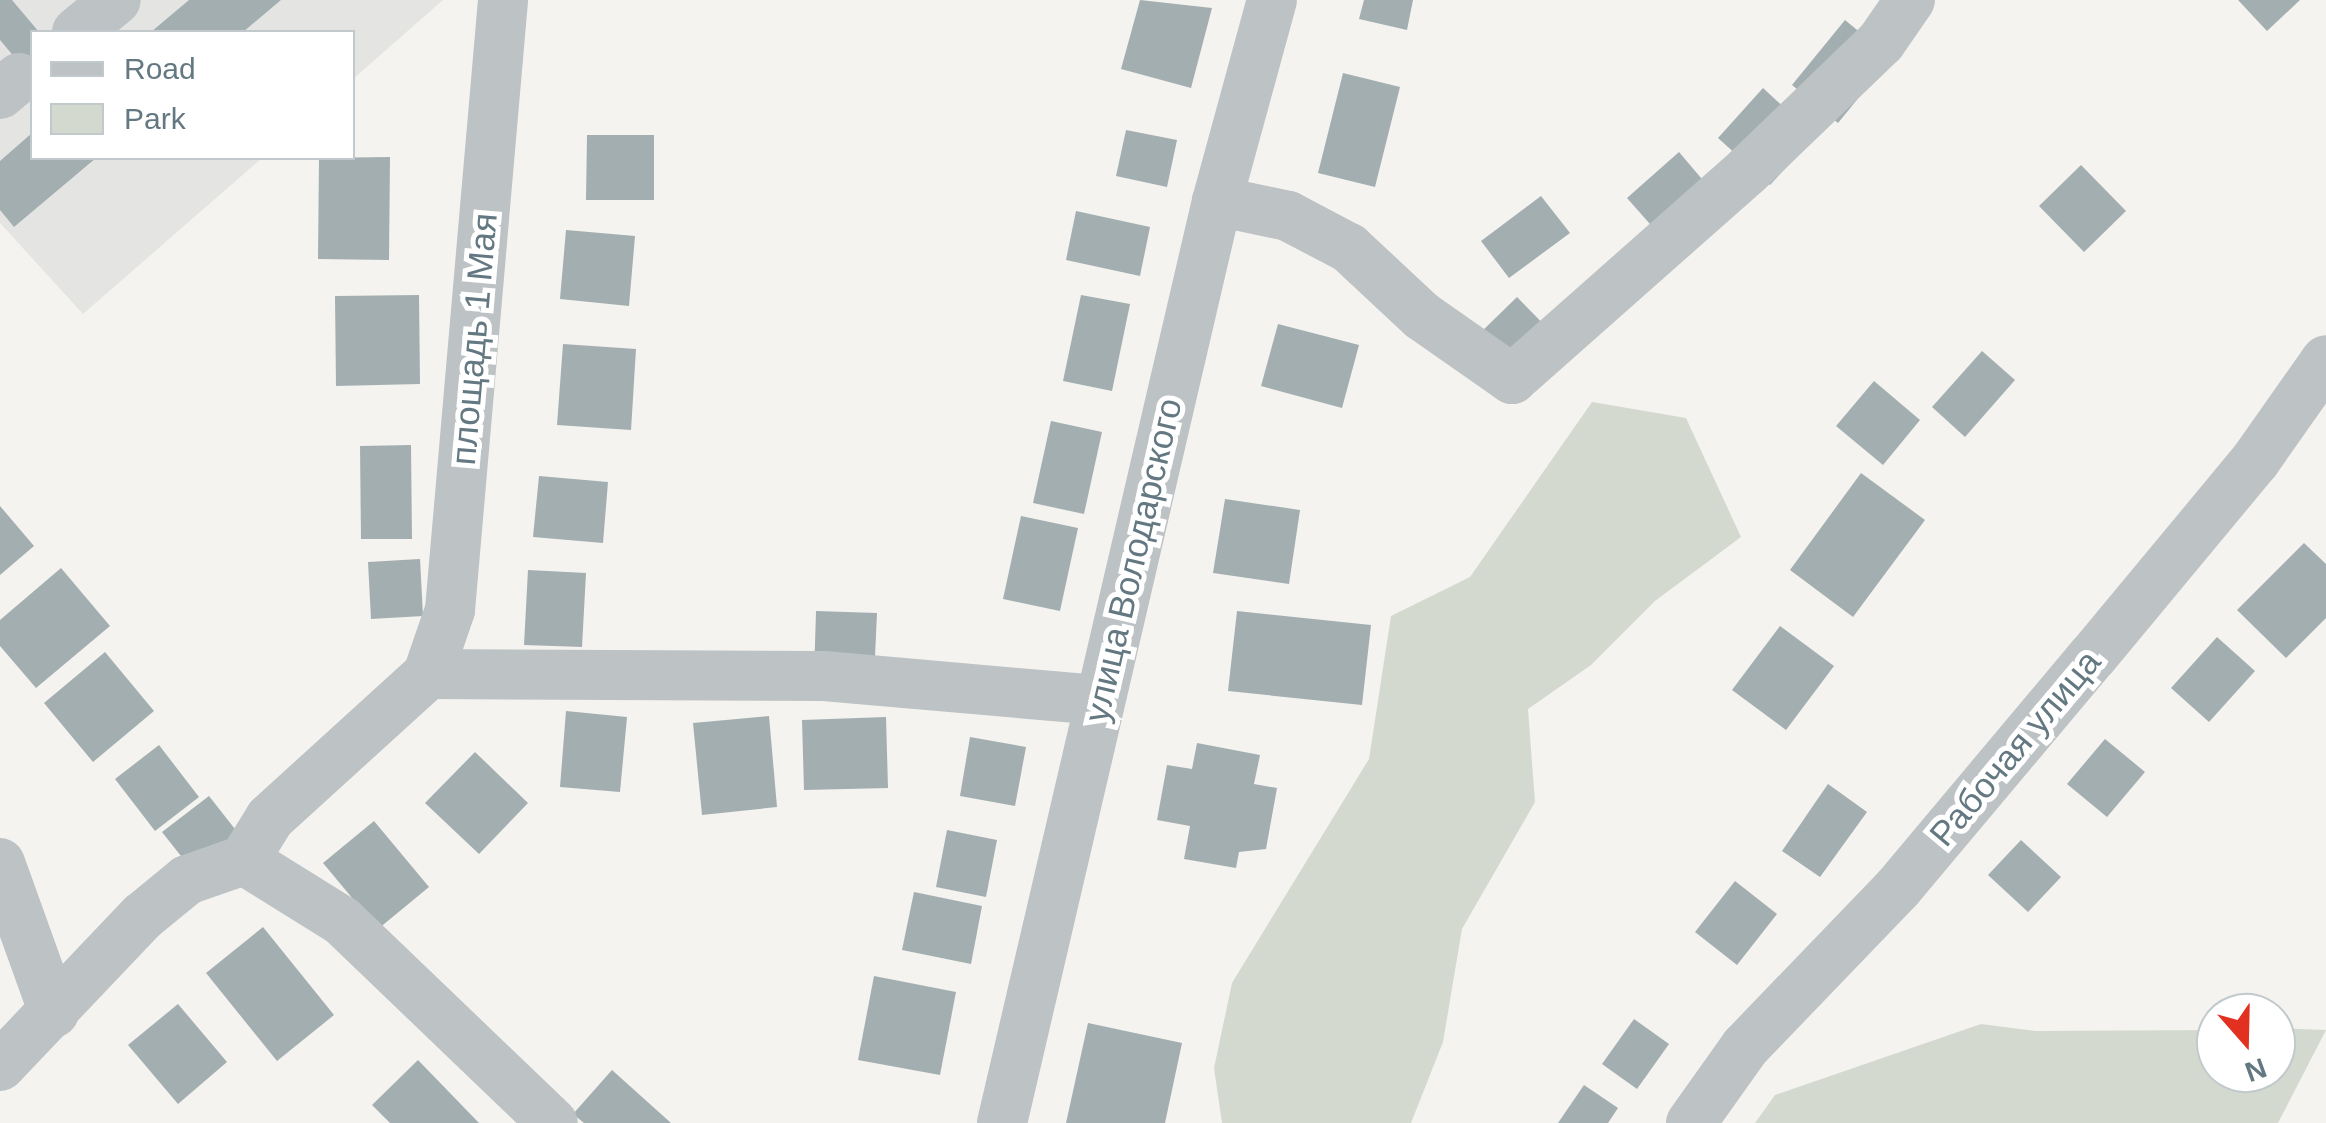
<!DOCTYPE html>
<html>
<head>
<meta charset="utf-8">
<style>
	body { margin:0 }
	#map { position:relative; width:2326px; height:1123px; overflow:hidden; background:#f4f3ef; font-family:Arial,sans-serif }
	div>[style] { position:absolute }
	.built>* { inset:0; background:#e4e5e3 }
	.green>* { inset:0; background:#d4d9cf }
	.building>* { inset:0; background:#a3aeb1 }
	.minor>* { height:50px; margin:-25px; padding:0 25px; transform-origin:25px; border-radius:25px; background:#bdc2c4 }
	span { translate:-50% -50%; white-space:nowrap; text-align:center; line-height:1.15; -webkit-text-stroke:10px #fff; paint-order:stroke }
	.street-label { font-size:35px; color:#637881 }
	.legend { position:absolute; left:30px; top:30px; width:325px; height:130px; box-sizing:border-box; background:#fff; border:2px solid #c1c9cd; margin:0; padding:12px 18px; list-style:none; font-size:30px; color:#637881 }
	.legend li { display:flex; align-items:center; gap:20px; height:50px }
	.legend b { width:50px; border:2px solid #c1c9cd }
	.north { position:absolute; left:2196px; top:993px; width:100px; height:100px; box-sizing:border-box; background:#fff; border:2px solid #c1c9cd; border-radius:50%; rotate:160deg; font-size:28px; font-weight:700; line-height:40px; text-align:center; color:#637881 }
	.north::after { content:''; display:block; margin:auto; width:35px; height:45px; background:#e23021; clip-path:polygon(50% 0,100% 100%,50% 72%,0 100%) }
</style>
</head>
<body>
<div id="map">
	<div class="built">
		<i style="clip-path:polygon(0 0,443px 0,353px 79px,352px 32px,32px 32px,32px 158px,262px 158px,83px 314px,0 223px)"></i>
	</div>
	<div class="green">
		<i style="clip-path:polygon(1592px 402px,1686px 418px,1741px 537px,1655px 601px,1591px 665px,1528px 709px,1535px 802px,1462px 929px,1443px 1042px,1411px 1123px,1222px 1123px,1214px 1068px,1232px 983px,1369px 759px,1391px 616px,1470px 577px)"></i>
		<i style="clip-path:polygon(1981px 1024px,2036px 1031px,2216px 1030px,2216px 1073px,2276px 1073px,2276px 1028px,2326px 1030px,2278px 1123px,1755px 1123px,1775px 1095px)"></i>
	</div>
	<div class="building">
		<i style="clip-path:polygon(0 0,12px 0,39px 32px,32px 32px,32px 78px,0 40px)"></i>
		<i style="clip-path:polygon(189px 0,281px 0,243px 32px,151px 32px)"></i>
		<i style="clip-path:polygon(1140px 0,1212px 8px,1191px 88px,1121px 69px)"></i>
		<i style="clip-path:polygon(1364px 0,1413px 0,1407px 30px,1359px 19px)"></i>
		<i style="clip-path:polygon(2238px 0,2300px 0,2267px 31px)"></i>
		<i style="clip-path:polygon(1845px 20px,1891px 58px,1838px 123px,1792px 85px)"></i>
		<i style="clip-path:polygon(1343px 73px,1400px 87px,1375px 187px,1318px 173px)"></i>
		<i style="clip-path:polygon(1763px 88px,1815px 136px,1770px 185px,1718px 138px)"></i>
		<i style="clip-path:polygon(1126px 130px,1177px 140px,1167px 187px,1116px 176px)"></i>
		<i style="clip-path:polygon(32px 133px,32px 158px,96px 158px,14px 227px,0 210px,0 161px)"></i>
		<i style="clip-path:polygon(587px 135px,654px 135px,654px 200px,586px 200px)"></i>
		<i style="clip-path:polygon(1679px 152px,1724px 205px,1672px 249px,1627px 198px)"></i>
		<i style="clip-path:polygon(390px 157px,389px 260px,318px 259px,319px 158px)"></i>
		<i style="clip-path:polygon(2081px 165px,2126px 211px,2084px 252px,2039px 206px)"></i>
		<i style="clip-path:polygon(1541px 196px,1570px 233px,1509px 278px,1481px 241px)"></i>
		<i style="clip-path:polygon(1076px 211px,1150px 227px,1140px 276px,1066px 260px)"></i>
		<i style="clip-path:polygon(566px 230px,635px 236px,629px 306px,560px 299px)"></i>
		<i style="clip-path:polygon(419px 295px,420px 384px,336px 386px,335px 296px)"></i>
		<i style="clip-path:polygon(1081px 295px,1130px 304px,1112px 391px,1063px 381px)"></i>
		<i style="clip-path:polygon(1517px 297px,1563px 344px,1520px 385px,1475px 338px)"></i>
		<i style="clip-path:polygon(1278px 324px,1359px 345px,1342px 408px,1261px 386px)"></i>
		<i style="clip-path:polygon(563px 344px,636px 349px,631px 430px,557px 425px)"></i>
		<i style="clip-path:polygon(1982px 351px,2015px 380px,1965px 437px,1932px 407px)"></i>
		<i style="clip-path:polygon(1874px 381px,1920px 420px,1883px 465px,1836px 426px)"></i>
		<i style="clip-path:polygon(1051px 421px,1102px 432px,1084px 514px,1033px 503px)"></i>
		<i style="clip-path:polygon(411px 445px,412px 539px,361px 539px,360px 446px)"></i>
		<i style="clip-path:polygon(1861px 473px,1925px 520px,1853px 617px,1790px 570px)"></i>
		<i style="clip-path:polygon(539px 476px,608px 482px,603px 543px,533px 537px)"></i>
		<i style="clip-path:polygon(1225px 499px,1300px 510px,1289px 584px,1213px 573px)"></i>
		<i style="clip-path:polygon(0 506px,34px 546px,0 575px)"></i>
		<i style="clip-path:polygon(1021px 516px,1078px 528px,1060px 611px,1003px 599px)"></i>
		<i style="clip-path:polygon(2304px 543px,2326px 564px,2326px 618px,2286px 658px,2237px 610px)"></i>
		<i style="clip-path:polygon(420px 559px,423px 616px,371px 619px,368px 562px)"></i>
		<i style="clip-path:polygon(61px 568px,110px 626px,36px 688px,0 646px,0 620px)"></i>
		<i style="clip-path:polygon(528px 570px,586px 573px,582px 647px,524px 645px)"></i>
		<i style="clip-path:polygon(816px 611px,877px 613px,874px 678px,814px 676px)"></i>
		<i style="clip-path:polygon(1237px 611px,1371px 625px,1362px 705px,1228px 691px)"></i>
		<i style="clip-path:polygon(1780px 626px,1834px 666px,1786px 730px,1732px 690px)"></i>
		<i style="clip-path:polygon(2217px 637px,2255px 671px,2209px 722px,2171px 688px)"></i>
		<i style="clip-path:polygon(105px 652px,154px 711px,93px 762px,44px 703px)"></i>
		<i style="clip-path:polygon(566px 711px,627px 717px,620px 792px,560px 787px)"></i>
		<i style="clip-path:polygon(769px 716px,777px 807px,702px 815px,693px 723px)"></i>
		<i style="clip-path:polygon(886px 717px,888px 788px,804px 790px,802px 720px)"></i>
		<i style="clip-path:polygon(970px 737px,1026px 747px,1015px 806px,960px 796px)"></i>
		<i style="clip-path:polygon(2105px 739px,2145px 772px,2107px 817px,2067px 784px)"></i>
		<i style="clip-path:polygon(1197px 743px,1260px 755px,1254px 784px,1277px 788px,1266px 849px,1239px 852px,1236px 868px,1184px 859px,1190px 826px,1157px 820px,1167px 765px,1192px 769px)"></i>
		<i style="clip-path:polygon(159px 745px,199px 797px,155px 831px,115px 779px)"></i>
		<i style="clip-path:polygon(475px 752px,528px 803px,479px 854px,425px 803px)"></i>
		<i style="clip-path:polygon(1828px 784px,1867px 812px,1820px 877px,1782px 851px)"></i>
		<i style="clip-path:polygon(209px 796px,238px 833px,192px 870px,162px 832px)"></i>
		<i style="clip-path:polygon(374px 821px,429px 887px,378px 929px,323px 863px)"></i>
		<i style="clip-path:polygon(947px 830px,997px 840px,986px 897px,936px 887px)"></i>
		<i style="clip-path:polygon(2021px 840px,2061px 877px,2028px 912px,1988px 875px)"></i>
		<i style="clip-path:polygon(1735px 881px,1777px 914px,1737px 965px,1695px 932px)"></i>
		<i style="clip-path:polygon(914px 892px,982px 906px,971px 964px,902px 950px)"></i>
		<i style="clip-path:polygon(263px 927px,334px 1015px,277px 1061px,206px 973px)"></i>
		<i style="clip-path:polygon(874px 976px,956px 992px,940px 1075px,858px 1060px)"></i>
		<i style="clip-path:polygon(178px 1004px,227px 1062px,178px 1104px,128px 1045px)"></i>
		<i style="clip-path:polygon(1634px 1019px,1669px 1044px,1637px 1089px,1602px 1064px)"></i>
		<i style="clip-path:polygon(1088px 1023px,1182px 1043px,1165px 1123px,1066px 1123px)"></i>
		<i style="clip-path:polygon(418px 1060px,479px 1123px,390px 1123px,372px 1105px)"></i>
		<i style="clip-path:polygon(612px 1070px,671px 1123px,584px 1123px,573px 1114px)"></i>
		<i style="clip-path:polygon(1584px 1085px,1618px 1108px,1608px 1123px,1558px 1123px)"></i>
	</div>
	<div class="minor">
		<i style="left:77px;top:32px;width:50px;rotate:-39.4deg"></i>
		<i style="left:0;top:94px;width:25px;rotate:-40deg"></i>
		<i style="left:1217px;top:201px;width:73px;rotate:11.9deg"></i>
		<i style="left:1288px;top:216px;width:69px;rotate:27.7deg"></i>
		<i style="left:1349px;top:248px;width:100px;rotate:43deg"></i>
		<i style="left:1422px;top:316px;width:110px;rotate:35deg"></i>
		<i style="left:1512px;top:379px;width:317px;rotate:-41.5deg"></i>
		<i style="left:1749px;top:169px;width:183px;rotate:-43.9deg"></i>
		<i style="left:1881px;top:42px;width:51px;rotate:-55.4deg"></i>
		<i style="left:428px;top:674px;width:396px;rotate:0.3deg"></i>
		<i style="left:824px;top:676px;width:277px;rotate:5deg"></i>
		<i style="left:244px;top:860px;width:115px;rotate:31.9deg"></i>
		<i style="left:342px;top:921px;width:292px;rotate:43.8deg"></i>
		<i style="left:0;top:863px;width:159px;rotate:70.2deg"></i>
		<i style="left:0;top:1066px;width:207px;rotate:-46.4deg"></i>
		<i style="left:143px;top:916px;width:57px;rotate:-39.3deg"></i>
		<i style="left:187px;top:880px;width:60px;rotate:-19.3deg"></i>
		<i style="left:244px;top:860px;width:49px;rotate:-58.2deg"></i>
		<i style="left:270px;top:818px;width:214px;rotate:-42.3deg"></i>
		<i style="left:428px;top:674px;width:68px;rotate:-71deg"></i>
		<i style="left:450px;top:610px;width:612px;rotate:-85.03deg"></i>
		<i style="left:1002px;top:1123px;width:947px;rotate:-76.87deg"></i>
		<i style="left:1217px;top:201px;width:208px;rotate:-74.7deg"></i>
		<i style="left:1691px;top:1123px;width:93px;rotate:-54.6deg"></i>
		<i style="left:1745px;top:1047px;width:221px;rotate:-46.1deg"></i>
		<i style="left:1898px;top:888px;width:303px;rotate:-50deg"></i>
		<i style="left:2093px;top:656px;width:254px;rotate:-50.3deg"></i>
		<i style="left:2255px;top:461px;width:123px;rotate:-54.9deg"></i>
	</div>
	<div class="street-label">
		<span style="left:474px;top:339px;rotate:-85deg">площадь 1 Мая</span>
		<span style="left:1133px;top:560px;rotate:-77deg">улица Володарского</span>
		<span style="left:2015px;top:748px;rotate:-50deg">Рабочая улица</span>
	</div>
	<ul class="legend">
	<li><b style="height:12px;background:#bdc2c4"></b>Road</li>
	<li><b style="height:28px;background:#d4d9cf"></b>Park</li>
	</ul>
	<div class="north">N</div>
</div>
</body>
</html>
